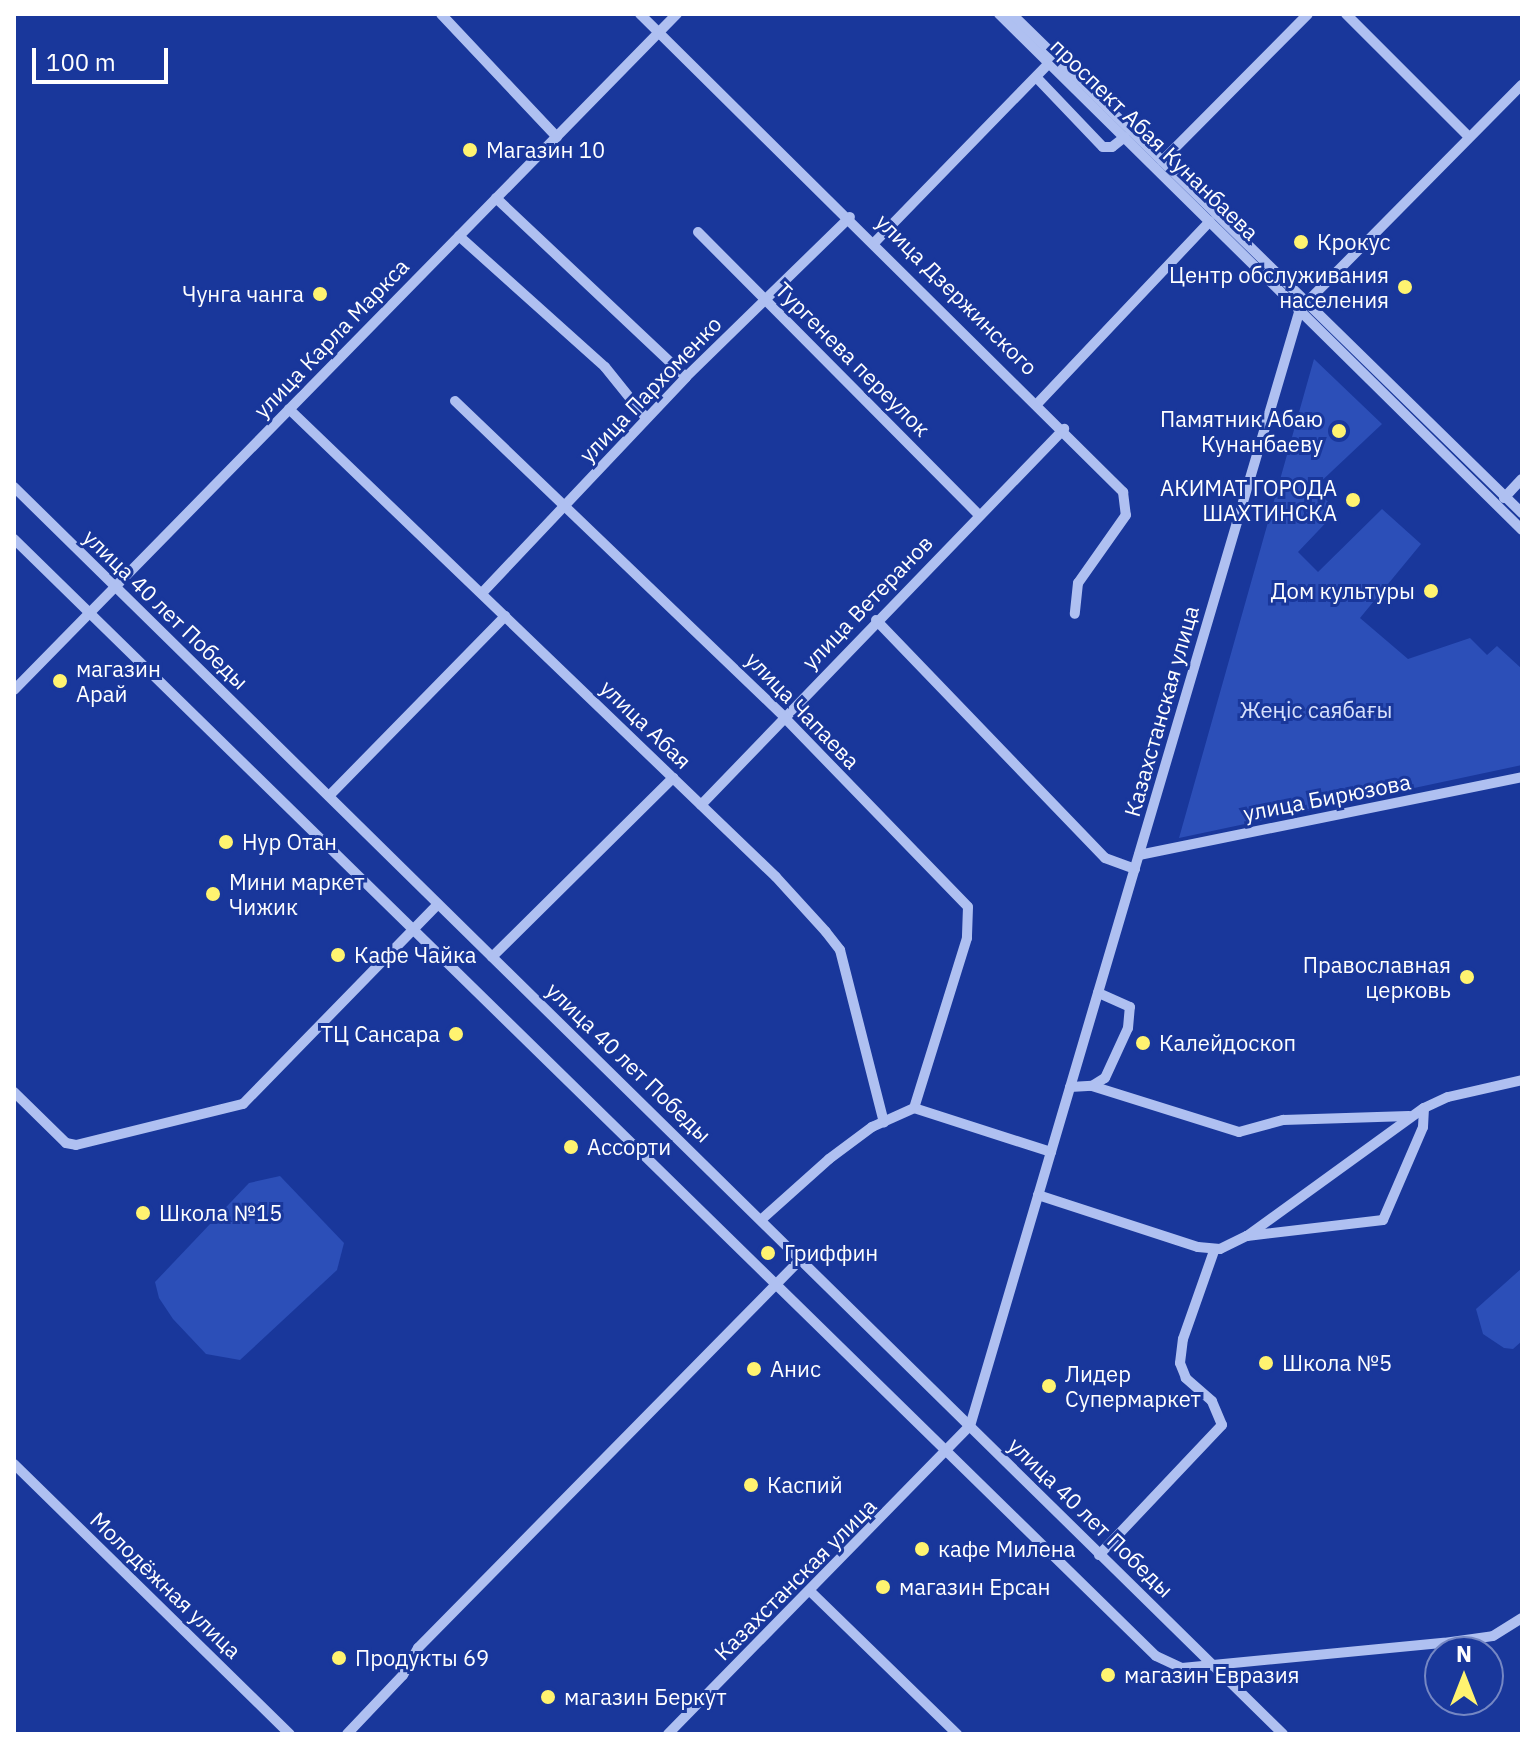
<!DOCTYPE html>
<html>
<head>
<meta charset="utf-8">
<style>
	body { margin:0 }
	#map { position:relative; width:1536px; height:1748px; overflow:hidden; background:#19379b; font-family:"IBM Plex Sans",sans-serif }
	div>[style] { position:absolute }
	.green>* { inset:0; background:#2c4fb8 }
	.minor>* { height:10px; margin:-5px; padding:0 5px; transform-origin:5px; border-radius:5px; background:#afc0f1 }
	.dots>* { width:22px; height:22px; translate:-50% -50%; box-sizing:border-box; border:4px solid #19379b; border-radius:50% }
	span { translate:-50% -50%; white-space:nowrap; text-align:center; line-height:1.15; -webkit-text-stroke:6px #19379b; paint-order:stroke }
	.street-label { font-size:22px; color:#fff }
	.poi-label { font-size:22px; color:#fff }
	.left { translate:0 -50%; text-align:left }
	.right { translate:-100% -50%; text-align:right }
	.park-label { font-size:22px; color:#d7e0fc }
	.frame { position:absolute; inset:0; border:16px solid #fff; pointer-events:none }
	.north { position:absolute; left:1424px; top:1636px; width:80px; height:80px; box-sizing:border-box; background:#19379b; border:2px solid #7587c3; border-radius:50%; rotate:0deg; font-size:22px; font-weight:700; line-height:32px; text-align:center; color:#fff }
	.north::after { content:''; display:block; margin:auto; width:28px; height:36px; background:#fff370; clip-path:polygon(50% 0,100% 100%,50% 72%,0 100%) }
	.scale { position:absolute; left:32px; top:48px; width:136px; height:36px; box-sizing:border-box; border:4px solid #fff; border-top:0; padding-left:10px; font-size:24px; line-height:28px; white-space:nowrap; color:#fff; -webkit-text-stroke:6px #19379b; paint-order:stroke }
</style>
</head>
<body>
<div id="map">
	<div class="green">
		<i style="clip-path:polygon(1314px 359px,1382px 424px,1314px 488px,1337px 511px,1298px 552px,1318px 572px,1382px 509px,1421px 544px,1360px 618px,1408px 659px,1470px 638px,1487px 655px,1497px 646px,1522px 669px,1522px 765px,1179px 838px)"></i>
		<i style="clip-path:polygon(280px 1176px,344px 1243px,337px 1270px,240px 1360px,206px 1354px,173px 1319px,159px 1298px,155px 1282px,249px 1183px)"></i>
		<i style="clip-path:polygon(1522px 1268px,1522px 1341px,1513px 1349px,1504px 1348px,1483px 1334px,1476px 1309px)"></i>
	</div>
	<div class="minor">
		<i style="left:441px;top:14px;width:169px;rotate:46.7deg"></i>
		<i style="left:640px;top:14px;width:680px;rotate:44.7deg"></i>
		<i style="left:1123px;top:492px;width:23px;rotate:83deg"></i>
		<i style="left:1126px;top:515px;width:83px;rotate:125.2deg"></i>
		<i style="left:1078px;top:583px;width:31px;rotate:96deg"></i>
		<i style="left:999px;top:14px;width:735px;rotate:44.61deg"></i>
		<i style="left:1012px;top:14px;width:714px;rotate:44.38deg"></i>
		<i style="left:1346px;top:14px;width:174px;rotate:45deg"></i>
		<i style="left:1037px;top:78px;width:95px;rotate:46.3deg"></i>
		<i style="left:1103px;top:147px;width:9px"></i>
		<i style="left:1112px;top:147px;width:16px;rotate:-38deg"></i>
		<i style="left:1162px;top:161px;width:207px;rotate:-45.2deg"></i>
		<i style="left:496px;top:198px;width:261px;rotate:43.3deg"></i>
		<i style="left:698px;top:232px;width:399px;rotate:45.2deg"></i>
		<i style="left:459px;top:236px;width:196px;rotate:41.9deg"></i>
		<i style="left:605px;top:367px;width:65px;rotate:51.2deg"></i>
		<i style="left:875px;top:242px;width:254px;rotate:-45.8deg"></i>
		<i style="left:455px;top:401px;width:456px;rotate:43.8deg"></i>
		<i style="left:784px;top:717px;width:264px;rotate:45.9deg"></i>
		<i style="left:968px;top:907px;width:31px;rotate:92deg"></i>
		<i style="left:967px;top:938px;width:178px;rotate:107.3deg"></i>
		<i style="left:1038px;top:403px;width:250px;rotate:-46.6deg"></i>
		<i style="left:289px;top:409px;width:675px;rotate:43.86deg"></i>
		<i style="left:776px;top:877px;width:74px;rotate:47.7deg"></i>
		<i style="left:826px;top:932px;width:23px;rotate:52deg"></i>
		<i style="left:840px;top:950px;width:178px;rotate:75.7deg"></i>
		<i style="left:14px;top:487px;width:1779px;rotate:44.5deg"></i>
		<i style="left:1504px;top:498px;width:26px;rotate:-47deg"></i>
		<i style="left:14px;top:539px;width:1597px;rotate:44.37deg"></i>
		<i style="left:1156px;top:1656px;width:29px;rotate:25deg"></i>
		<i style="left:1182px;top:1668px;width:263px;rotate:-5.5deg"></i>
		<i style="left:1444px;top:1643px;width:49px;rotate:-8.1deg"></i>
		<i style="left:1493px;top:1636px;width:34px;rotate:-32deg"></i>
		<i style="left:482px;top:593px;width:297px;rotate:-46.6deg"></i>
		<i style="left:686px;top:377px;width:229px;rotate:-44.3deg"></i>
		<i style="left:876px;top:620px;width:330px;rotate:46.1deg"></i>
		<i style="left:1105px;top:858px;width:32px;rotate:20deg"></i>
		<i style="left:14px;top:690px;width:947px;rotate:-45.56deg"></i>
		<i style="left:329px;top:796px;width:252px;rotate:-45.6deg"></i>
		<i style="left:701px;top:805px;width:523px;rotate:-46.01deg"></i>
		<i style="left:1139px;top:855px;width:391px;rotate:-11.5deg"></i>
		<i style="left:492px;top:957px;width:255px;rotate:-44.7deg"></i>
		<i style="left:1092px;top:1086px;width:154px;rotate:17.4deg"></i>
		<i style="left:1239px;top:1132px;width:46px;rotate:-15.3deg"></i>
		<i style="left:1283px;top:1120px;width:126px;rotate:-1.8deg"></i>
		<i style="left:1070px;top:1087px;width:22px;rotate:-3deg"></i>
		<i style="left:1092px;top:1086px;width:15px;rotate:-32deg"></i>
		<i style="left:1105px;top:1078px;width:55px;rotate:-65.3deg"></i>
		<i style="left:1128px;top:1028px;width:21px;rotate:-85deg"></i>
		<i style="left:1130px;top:1007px;width:35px;rotate:-156deg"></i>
		<i style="left:14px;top:1092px;width:73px;rotate:44.4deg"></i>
		<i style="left:66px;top:1143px;width:10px;rotate:11deg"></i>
		<i style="left:76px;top:1145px;width:172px;rotate:-13.8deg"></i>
		<i style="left:243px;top:1104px;width:279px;rotate:-45.7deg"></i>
		<i style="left:1038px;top:1195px;width:168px;rotate:18deg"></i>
		<i style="left:1198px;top:1247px;width:22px;rotate:5deg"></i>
		<i style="left:1220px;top:1249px;width:30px;rotate:-26deg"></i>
		<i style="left:1247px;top:1236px;width:218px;rotate:-35.9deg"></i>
		<i style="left:1424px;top:1108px;width:26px;rotate:-25deg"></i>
		<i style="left:1448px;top:1097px;width:76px;rotate:-12.9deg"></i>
		<i style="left:762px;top:1219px;width:90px;rotate:-41.8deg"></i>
		<i style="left:829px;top:1159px;width:54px;rotate:-36.7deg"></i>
		<i style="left:872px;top:1127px;width:46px;rotate:-24.3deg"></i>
		<i style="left:914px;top:1108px;width:144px;rotate:17.8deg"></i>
		<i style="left:1247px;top:1236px;width:137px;rotate:-6.7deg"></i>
		<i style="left:1383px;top:1220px;width:101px;rotate:-66.7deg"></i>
		<i style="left:1423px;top:1127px;width:19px;rotate:-87deg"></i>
		<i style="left:14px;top:1464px;width:386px;rotate:44.4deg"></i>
		<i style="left:1099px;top:1555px;width:179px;rotate:-46.6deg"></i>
		<i style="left:1222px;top:1425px;width:26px;rotate:-113deg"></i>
		<i style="left:1212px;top:1401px;width:35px;rotate:-139deg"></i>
		<i style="left:1186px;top:1378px;width:16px;rotate:-112deg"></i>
		<i style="left:1180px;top:1363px;width:24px;rotate:-83deg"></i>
		<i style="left:1183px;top:1339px;width:93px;rotate:-70.6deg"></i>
		<i style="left:811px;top:1592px;width:204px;rotate:44.2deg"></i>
		<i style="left:347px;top:1734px;width:81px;rotate:-46.5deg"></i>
		<i style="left:403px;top:1675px;width:31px;rotate:-61deg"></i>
		<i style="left:418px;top:1648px;width:546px;rotate:-45.45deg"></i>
		<i style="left:668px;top:1734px;width:431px;rotate:-45.6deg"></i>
		<i style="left:970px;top:1426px;width:1165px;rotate:-73.54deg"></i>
		<i style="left:1300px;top:309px;width:315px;rotate:-45.3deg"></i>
	</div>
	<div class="dots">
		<i style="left:470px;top:150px;background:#fff370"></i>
		<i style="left:1301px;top:242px;background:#fff370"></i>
		<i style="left:1405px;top:287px;background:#fff370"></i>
		<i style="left:320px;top:294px;background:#fff370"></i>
		<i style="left:1339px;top:431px;background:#fff370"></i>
		<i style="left:1353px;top:500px;background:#fff370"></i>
		<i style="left:1431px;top:591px;background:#fff370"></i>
		<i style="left:60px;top:681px;background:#fff370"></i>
		<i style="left:226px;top:842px;background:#fff370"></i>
		<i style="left:213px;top:894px;background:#fff370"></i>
		<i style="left:338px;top:955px;background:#fff370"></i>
		<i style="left:1467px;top:977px;background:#fff370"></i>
		<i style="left:456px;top:1034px;background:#fff370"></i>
		<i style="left:1143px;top:1043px;background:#fff370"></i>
		<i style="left:571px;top:1147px;background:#fff370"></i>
		<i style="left:143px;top:1213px;background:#fff370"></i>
		<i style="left:768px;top:1253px;background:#fff370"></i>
		<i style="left:1266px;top:1363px;background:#fff370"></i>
		<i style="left:754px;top:1369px;background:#fff370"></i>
		<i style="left:1049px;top:1386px;background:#fff370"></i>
		<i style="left:751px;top:1485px;background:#fff370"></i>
		<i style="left:922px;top:1549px;background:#fff370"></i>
		<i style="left:883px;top:1587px;background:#fff370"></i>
		<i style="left:339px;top:1658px;background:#fff370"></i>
		<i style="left:1108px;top:1675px;background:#fff370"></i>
		<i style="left:548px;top:1697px;background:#fff370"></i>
	</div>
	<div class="street-label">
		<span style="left:1155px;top:139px;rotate:44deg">проспект Абая Кунанбаева</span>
		<span style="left:957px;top:294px;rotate:45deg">улица Дзержинского</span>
		<span style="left:331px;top:338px;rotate:-46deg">улица Карла Маркса</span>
		<span style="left:853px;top:359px;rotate:45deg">Тургенева переулок</span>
		<span style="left:650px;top:389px;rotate:-46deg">улица Пархоменко</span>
		<span style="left:867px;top:602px;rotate:-46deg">улица Ветеранов</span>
		<span style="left:166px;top:609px;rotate:44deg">улица 40 лет Победы</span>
		<span style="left:803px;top:710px;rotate:46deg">улица Чапаева</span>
		<span style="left:1161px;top:711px;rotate:-74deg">Казахстанская улица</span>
		<span style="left:646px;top:724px;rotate:44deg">улица Абая</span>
		<span style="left:1327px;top:797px;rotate:-11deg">улица Бирюзова</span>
		<span style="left:629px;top:1062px;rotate:44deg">улица 40 лет Победы</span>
		<span style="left:1091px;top:1517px;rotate:44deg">улица 40 лет Победы</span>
		<span style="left:795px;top:1579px;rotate:-45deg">Казахстанская улица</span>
		<span style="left:166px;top:1585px;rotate:44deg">Молодёжная улица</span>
	</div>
	<div class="poi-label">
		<span class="left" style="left:486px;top:150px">Магазин 10</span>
		<span class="left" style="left:1317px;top:242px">Крокус</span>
		<span class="right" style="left:1389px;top:287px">Центр обслуживания<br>населения</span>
		<span class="right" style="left:304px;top:294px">Чунга чанга</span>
		<span class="right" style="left:1323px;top:431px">Памятник Абаю<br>Кунанбаеву</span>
		<span class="right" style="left:1337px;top:500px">АКИМАТ ГОРОДА<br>ШАХТИНСКА</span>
		<span class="right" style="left:1415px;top:591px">Дом культуры</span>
		<span class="left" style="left:76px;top:681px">магазин<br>Арай</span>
		<span class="left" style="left:242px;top:842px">Нур Отан</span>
		<span class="left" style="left:229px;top:894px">Мини маркет<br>Чижик</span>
		<span class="left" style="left:354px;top:955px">Кафе Чайка</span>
		<span class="right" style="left:1451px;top:977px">Православная<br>церковь</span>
		<span class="right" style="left:440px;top:1034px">ТЦ Сансара</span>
		<span class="left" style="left:1159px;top:1043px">Калейдоскоп</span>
		<span class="left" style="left:587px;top:1147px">Ассорти</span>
		<span class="left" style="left:159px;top:1213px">Школа №15</span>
		<span class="left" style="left:784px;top:1253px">Гриффин</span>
		<span class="left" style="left:1282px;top:1363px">Школа №5</span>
		<span class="left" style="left:770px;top:1369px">Анис</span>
		<span class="left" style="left:1065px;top:1386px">Лидер<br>Супермаркет</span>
		<span class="left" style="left:767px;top:1485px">Каспий</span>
		<span class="left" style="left:938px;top:1549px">кафе Милена</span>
		<span class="left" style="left:899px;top:1587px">магазин Ерсан</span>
		<span class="left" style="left:355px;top:1658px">Продукты 69</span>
		<span class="left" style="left:1124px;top:1675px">магазин Евразия</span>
		<span class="left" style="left:564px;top:1697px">магазин Беркут</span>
	</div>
	<div class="park-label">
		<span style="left:1316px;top:710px">Жеңіс саябағы</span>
	</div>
	<div class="frame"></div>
	<div class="north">N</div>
	<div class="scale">100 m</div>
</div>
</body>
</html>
